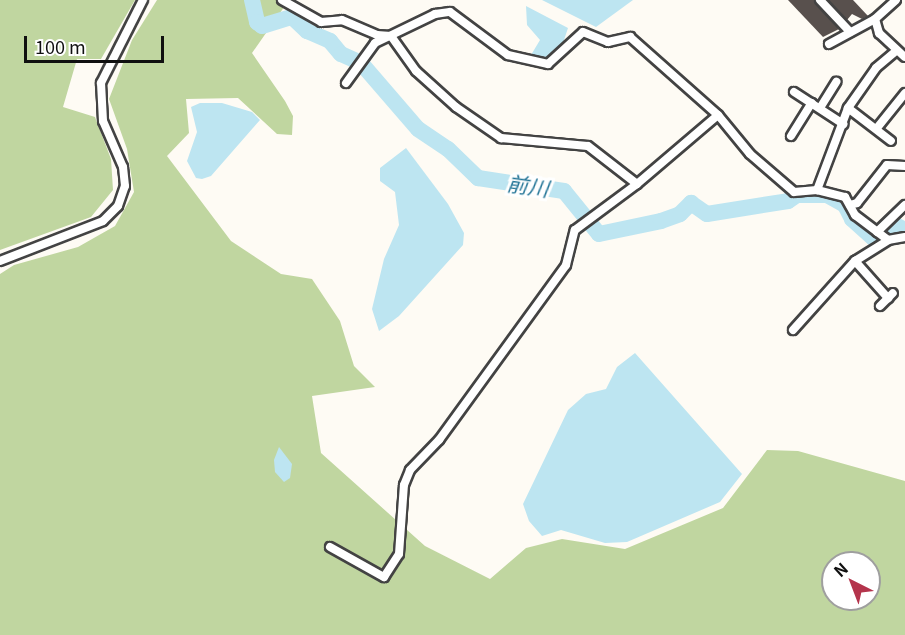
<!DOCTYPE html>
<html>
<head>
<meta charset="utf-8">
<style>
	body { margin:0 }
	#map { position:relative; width:905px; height:635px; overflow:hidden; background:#fefbf4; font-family:Georgia,"Noto Sans JP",serif }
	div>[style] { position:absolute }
	.forest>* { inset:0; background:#c0d6a0 }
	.water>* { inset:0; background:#bde5f1 }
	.river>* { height:16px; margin:-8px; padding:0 8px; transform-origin:8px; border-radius:8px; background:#bde5f1 }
	.building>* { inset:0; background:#58504d }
	.roads { filter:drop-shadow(2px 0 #434343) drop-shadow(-2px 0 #434343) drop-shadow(0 2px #434343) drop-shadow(0 -2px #434343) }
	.minor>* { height:8px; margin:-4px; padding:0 4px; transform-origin:4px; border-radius:4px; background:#fff }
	span { translate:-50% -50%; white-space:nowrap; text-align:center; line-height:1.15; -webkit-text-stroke:6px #fff; paint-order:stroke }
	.water-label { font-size:21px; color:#247597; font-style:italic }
	.north { position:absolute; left:821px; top:551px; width:60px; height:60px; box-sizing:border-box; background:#fff; border:2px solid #9f9f9f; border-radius:50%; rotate:318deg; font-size:16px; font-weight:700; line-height:24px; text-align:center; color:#101010 }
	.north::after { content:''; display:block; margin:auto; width:21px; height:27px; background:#b4344c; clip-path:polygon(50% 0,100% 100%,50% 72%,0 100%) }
	.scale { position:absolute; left:24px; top:36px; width:140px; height:27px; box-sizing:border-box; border:3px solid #101010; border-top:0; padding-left:8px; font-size:18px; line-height:21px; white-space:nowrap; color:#101010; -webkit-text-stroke:4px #fff; paint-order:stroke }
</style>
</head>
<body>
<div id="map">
	<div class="forest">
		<i style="clip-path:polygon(0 0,135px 0,101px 59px,77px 59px,63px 107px,95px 117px,111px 159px,113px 190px,91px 217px,0 250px)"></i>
		<i style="clip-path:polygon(evenodd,157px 0,289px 0,252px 53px,285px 101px,293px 116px,292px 135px,277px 134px,238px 98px,186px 99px,189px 133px,167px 156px,231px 241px,281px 274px,312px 279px,340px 321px,354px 366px,375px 387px,312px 396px,321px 453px,425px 546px,490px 579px,526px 548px,562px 539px,625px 549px,723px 508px,767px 450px,798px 451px,905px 481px,905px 635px,0 635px,0 274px,14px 265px,78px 247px,115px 226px,134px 192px,127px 149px,109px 99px,132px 40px,157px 0,833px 563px,869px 563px,869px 599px,833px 599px,833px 563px)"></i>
	</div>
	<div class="water">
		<i style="clip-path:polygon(542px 0,633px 0,596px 27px)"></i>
		<i style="clip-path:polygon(526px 6px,568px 28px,563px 43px,546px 63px,528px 60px,540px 40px,527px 25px)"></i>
		<i style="clip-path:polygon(200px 103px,222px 103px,252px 112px,260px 120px,211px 176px,202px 179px,196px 178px,187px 161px,197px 132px,191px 107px)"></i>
		<i style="clip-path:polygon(406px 148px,448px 204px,464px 233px,463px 245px,399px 316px,379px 331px,372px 309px,384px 259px,399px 225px,395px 192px,380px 181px,380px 168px)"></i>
		<i style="clip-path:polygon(635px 353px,742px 474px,720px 502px,627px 542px,605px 543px,561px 530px,542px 536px,529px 521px,523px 504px,568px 410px,586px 394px,606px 389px,617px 367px)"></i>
		<i style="clip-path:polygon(279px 447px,292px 464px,290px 478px,284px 482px,275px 472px,274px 460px)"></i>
	</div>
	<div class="river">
		<i style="left:252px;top:0;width:23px;rotate:77deg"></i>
		<i style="left:257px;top:22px;width:6px;rotate:39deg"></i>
		<i style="left:262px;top:26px;width:31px;rotate:-17deg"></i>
		<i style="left:292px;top:17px;width:21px;rotate:43deg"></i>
		<i style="left:307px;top:31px;width:25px;rotate:23deg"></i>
		<i style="left:330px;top:41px;width:17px;rotate:50deg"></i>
		<i style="left:341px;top:54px;width:22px;rotate:24deg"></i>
		<i style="left:361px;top:63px;width:87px;rotate:49.2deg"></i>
		<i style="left:418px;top:129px;width:36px;rotate:34deg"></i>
		<i style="left:448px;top:149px;width:42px;rotate:44deg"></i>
		<i style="left:478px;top:178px;width:87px;rotate:8.6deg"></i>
		<i style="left:564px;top:191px;width:55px;rotate:50.9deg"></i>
		<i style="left:599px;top:234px;width:63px;rotate:-11.8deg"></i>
		<i style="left:661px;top:221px;width:20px;rotate:-20deg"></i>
		<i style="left:680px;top:214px;width:16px;rotate:-45deg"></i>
		<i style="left:691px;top:203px;width:19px;rotate:35deg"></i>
		<i style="left:707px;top:214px;width:82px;rotate:-9.1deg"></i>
		<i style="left:788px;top:201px;width:11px;rotate:-34deg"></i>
		<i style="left:797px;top:195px;width:30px"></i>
		<i style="left:827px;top:195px;width:21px;rotate:29deg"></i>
		<i style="left:845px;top:205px;width:16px;rotate:63deg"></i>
		<i style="left:852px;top:219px;width:28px;rotate:42deg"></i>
		<i style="left:873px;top:238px;width:26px;rotate:-31deg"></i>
		<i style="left:895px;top:225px;width:11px;rotate:27deg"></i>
	</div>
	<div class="building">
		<i style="clip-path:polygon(788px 0,814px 0,839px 29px,823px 37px)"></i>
		<i style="clip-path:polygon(828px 0,853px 0,868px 16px,862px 19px,852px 14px,847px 20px)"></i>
	</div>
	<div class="roads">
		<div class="minor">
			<i style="left:282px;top:0;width:45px;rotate:29.4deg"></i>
			<i style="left:321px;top:22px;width:21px;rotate:-5deg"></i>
			<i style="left:342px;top:20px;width:38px;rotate:23deg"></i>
			<i style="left:377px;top:35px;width:14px;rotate:4deg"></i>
			<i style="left:391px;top:36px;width:43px;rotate:54.5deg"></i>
			<i style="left:416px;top:71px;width:54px;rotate:42deg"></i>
			<i style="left:456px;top:107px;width:55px;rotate:34.6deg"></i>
			<i style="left:501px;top:138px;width:87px;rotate:5.3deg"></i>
			<i style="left:588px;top:146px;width:62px;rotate:37.8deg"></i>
			<i style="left:820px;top:0;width:44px;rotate:46.8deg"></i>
			<i style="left:875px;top:19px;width:15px;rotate:74deg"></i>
			<i style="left:879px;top:33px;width:35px;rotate:43deg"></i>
			<i style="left:829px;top:44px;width:52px;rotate:-28.5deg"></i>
			<i style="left:875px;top:19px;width:28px;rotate:-42deg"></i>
			<i style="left:896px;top:51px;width:26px;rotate:140deg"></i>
			<i style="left:876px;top:68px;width:49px;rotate:125deg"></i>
			<i style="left:848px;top:108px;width:88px;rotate:110.7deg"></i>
			<i style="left:817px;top:190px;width:29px;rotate:14deg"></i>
			<i style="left:845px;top:197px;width:21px;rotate:61deg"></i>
			<i style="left:855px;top:215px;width:41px;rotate:37.1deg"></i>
			<i style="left:888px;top:240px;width:17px;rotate:-10deg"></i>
			<i style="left:346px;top:83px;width:49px;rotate:-54.1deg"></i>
			<i style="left:375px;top:43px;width:67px;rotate:-25.8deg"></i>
			<i style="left:435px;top:14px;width:15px;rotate:-8deg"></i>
			<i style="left:450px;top:12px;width:72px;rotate:36.6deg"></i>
			<i style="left:508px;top:55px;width:41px;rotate:12.7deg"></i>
			<i style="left:548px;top:64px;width:47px;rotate:-42.4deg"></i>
			<i style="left:583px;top:32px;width:27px;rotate:22deg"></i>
			<i style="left:608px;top:42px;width:23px;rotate:-13deg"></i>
			<i style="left:630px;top:37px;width:118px;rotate:41.6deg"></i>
			<i style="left:794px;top:92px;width:59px;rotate:33.1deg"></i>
			<i style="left:820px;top:108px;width:31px;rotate:-58deg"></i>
			<i style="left:848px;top:108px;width:54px;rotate:37.5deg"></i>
			<i style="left:877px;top:128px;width:45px;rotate:-51.3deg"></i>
			<i style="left:791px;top:136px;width:39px;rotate:-58deg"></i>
			<i style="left:850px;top:205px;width:7px;rotate:-16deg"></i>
			<i style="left:857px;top:203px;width:48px;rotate:-51.7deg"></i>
			<i style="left:887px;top:165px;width:18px;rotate:3deg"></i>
			<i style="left:877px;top:232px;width:39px;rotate:-44deg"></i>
			<i style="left:0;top:261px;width:110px;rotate:-21.2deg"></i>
			<i style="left:103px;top:221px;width:21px;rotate:-45deg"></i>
			<i style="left:118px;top:206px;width:21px;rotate:-71deg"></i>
			<i style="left:125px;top:186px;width:19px;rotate:-96deg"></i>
			<i style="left:123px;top:167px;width:50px;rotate:-113.5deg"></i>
			<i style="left:103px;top:121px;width:38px;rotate:-93deg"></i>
			<i style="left:101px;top:83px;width:93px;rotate:-63.2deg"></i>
			<i style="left:855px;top:261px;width:50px;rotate:48.3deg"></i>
			<i style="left:880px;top:306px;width:18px;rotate:-45deg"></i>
			<i style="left:793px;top:330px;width:93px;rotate:-48.1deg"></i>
			<i style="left:855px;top:261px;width:39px;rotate:-32deg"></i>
			<i style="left:330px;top:547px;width:62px;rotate:29.1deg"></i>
			<i style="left:384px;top:577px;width:27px;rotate:-57deg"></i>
			<i style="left:399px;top:554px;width:69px;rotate:-85.9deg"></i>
			<i style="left:404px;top:485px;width:16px;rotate:-68deg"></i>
			<i style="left:410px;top:470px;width:42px;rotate:-46deg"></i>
			<i style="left:439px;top:440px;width:216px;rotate:-54deg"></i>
			<i style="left:566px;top:265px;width:36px;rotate:-76deg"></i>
			<i style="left:575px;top:230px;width:77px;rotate:-36.6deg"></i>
			<i style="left:637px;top:184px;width:106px;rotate:-40.4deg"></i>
			<i style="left:718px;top:115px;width:50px;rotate:50.6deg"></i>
			<i style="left:750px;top:154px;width:58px;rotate:40.8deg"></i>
			<i style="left:794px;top:192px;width:23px;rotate:-5deg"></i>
		</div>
	</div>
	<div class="water-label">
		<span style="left:528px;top:185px;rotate:8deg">前川</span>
	</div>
	<div class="north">N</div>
	<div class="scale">100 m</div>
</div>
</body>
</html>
